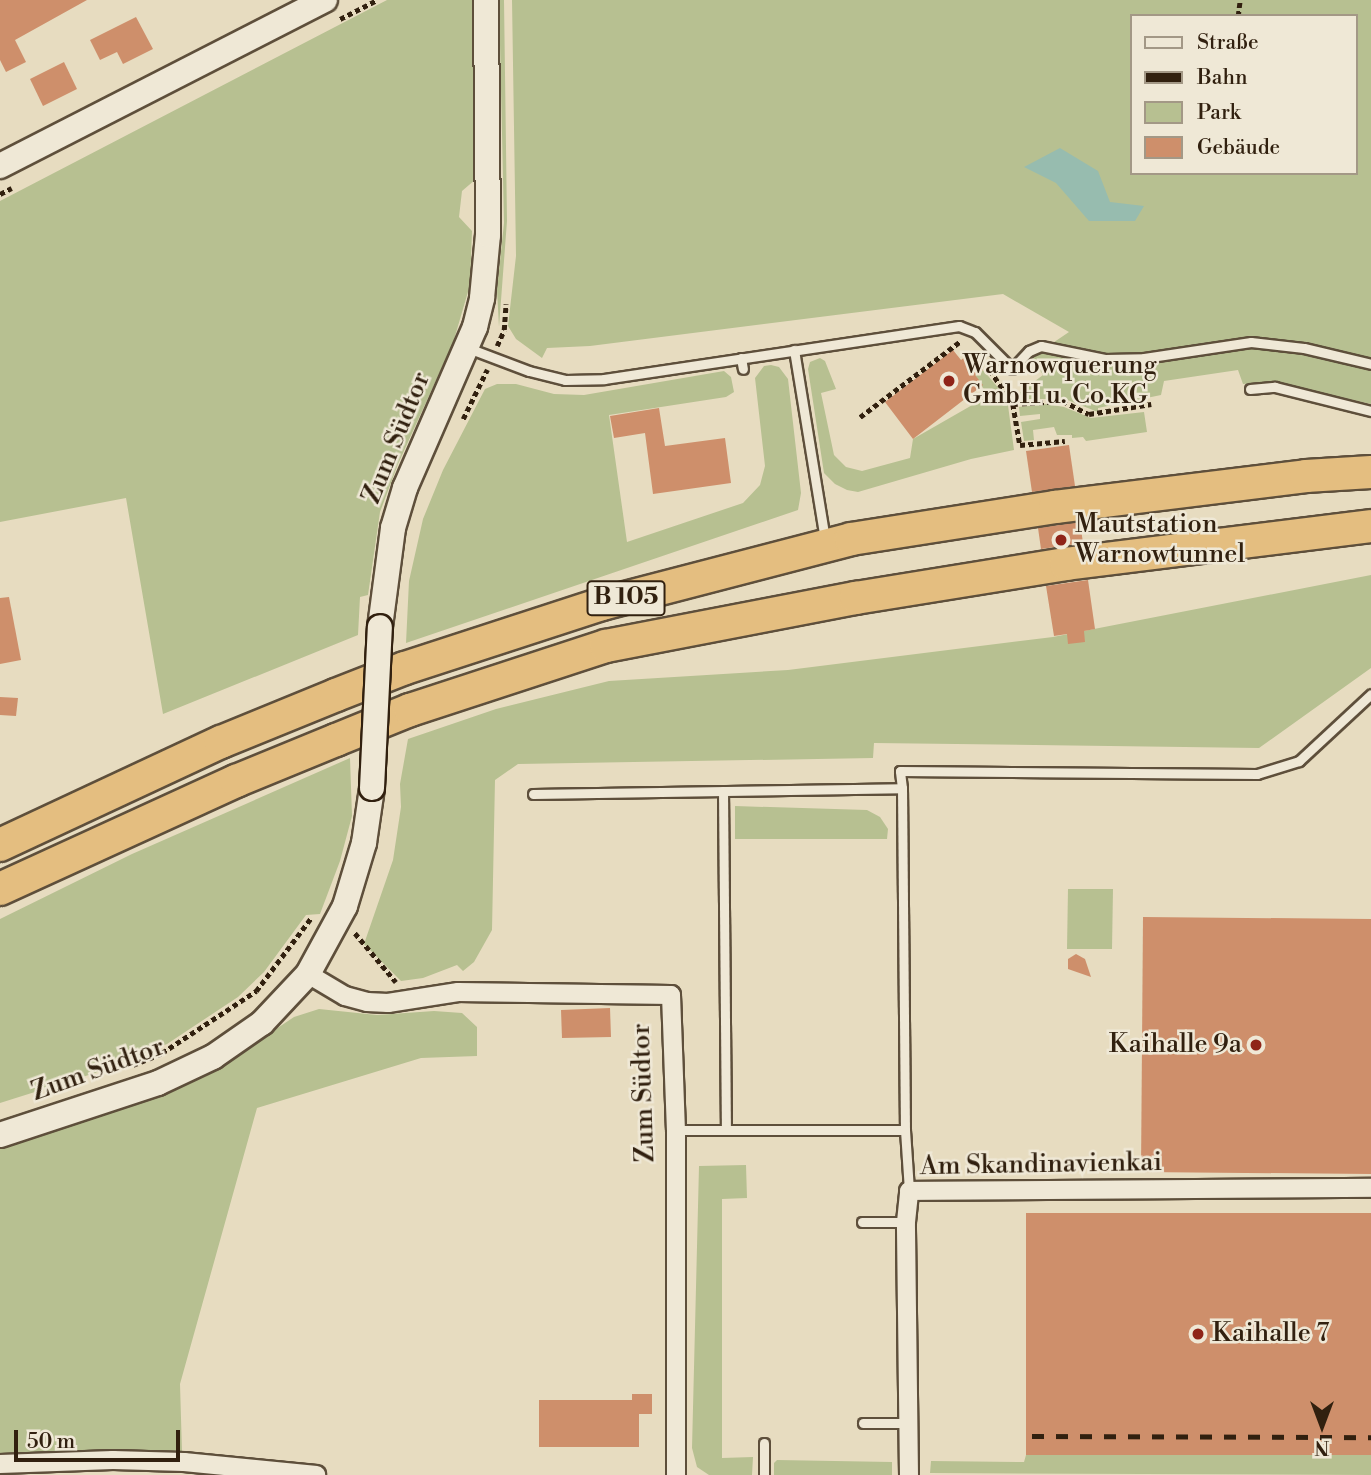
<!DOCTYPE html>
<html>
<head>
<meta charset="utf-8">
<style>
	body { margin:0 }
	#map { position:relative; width:1371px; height:1475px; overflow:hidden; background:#e7dcc0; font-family:"Libre Bodoni",serif }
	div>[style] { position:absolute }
	.green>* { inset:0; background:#b7c091 }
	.water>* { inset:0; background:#97bcaf }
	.building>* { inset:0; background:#ce8f6b }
	.path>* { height:4.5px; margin-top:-2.25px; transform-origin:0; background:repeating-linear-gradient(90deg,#31200f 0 5px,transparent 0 8.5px) }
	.roads { filter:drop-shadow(2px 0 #5e4f3b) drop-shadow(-2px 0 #5e4f3b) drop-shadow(0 2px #5e4f3b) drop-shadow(0 -2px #5e4f3b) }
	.lane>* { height:9px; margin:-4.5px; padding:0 4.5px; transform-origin:4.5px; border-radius:4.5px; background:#efe8d6 }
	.street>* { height:18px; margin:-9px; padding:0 9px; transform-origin:9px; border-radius:9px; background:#efe8d6 }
	.secondary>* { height:24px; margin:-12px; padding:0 12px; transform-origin:12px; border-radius:12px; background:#efe8d6 }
	.highway>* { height:32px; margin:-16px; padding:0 16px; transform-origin:16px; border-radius:16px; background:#e4be80 }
	.rail>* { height:5px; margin-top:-2.5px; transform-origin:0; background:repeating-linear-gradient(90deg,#31200f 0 12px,transparent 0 24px) }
	.bridges { filter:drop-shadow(2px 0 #31200f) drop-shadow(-2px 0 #31200f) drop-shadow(0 2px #31200f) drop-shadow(0 -2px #31200f) }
	.secondary-bridge>* { height:24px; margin:-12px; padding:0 12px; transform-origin:12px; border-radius:12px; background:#efe8d6 }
	.dots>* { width:19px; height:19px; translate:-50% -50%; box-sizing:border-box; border:4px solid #efe8d6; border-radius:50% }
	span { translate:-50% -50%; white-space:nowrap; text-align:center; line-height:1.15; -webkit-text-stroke:5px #efe8d6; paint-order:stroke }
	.shield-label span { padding:2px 5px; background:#efe8d6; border:2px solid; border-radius:5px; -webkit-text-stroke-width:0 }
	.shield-label { font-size:24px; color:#31200f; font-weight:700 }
	.poi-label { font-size:26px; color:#31200f }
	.left { translate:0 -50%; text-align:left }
	.right { translate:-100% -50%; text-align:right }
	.street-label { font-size:26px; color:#31200f }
	.legend { position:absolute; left:1130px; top:14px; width:228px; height:161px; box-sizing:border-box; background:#efe8d6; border:2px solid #a39886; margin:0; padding:9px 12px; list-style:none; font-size:21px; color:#31200f }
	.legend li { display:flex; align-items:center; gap:14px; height:35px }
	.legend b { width:35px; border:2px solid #a39886 }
	.north { position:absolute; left:1287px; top:1391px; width:70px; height:70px; -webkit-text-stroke:5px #efe8d6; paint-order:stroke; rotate:180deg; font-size:19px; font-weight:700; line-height:28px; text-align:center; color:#31200f }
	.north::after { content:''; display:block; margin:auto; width:24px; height:32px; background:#31200f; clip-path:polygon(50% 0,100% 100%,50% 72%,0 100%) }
	.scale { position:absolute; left:14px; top:1430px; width:166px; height:32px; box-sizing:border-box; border:4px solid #31200f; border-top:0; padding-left:9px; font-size:21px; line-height:24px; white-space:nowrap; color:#31200f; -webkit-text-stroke:5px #efe8d6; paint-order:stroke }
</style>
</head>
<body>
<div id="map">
	<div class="green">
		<i style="clip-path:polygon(387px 0,476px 0,476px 179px,462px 191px,459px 217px,472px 231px,470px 285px,453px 343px,398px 464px,380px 512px,368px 595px,360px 597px,358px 635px,163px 714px,126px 498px,0 522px,0 201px)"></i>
		<i style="clip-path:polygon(499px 0,504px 0,507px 221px,499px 327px,497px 290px,504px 223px)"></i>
		<i style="clip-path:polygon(evenodd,512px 0,1371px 0,1371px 404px,1272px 382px,1243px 384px,1238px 370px,1164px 381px,1161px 395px,1098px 408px,1098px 412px,1065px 399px,1022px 399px,1019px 393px,1043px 375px,1032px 357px,1069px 332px,1003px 294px,590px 346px,547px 348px,542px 358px,516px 339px,508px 326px,516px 256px,512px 0,1131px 16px,1355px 16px,1355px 173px,1131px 173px,1131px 16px)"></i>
		<i style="clip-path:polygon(820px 358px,825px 361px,836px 389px,821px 393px,834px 455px,846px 467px,862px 471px,910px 458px,913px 439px,988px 396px,975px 375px,983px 370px,1007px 398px,1014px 450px,971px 459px,858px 492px,847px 490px,835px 484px,824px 473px,808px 369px,810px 362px)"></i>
		<i style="clip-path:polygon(771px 365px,779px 367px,788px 379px,801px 493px,798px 510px,406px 643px,409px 581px,423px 519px,443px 470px,485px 389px,497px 384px,516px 384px,554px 394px,584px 395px,724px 371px,731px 377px,734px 392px,726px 397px,609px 415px,627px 542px,743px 503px,760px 485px,765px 466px,755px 378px,764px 366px)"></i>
		<i style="clip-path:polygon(1046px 404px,1064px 407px,1091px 418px,1144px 412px,1147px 432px,1086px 441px,1083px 437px,1072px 438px,1072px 435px,1057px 435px,1054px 427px,1033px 430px,1034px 440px,1024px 441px,1021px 422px,1040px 419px,1040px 414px,1020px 416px,1019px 407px)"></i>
		<i style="clip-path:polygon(1371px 575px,1371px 668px,1259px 748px,874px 743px,873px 758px,518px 764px,495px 780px,492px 930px,474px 962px,463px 971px,457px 965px,423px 978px,401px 981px,364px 944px,393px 860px,401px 807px,400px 784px,408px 739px,496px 709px,609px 681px,788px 670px,1053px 637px)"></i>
		<i style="clip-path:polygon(350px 758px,352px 816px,340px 861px,320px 914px,306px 915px,264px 972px,238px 997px,167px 1044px,95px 1073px,0 1103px,0 919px,132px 854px)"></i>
		<i style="clip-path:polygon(735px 806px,867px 810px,880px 817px,888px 829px,887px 839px,735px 839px)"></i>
		<i style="clip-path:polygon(1068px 889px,1113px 889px,1112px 949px,1067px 949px)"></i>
		<i style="clip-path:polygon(319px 1009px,377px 1015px,434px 1011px,462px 1013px,477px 1027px,477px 1056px,421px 1058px,257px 1108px,180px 1384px,182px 1452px,0 1453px,0 1148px,206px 1076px,294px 1017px)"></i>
		<i style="clip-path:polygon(746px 1165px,747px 1198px,722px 1199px,722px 1458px,753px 1457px,752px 1475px,709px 1475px,697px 1467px,692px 1448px,699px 1166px)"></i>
		<i style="clip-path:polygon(1026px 1455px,1371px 1455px,1371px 1475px,930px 1473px,931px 1461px,1024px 1462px)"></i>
		<i style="clip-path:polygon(777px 1460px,892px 1462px,892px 1475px,774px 1475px,774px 1463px)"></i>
	</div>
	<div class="water">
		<i style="clip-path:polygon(1060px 148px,1098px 171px,1110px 202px,1144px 206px,1135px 221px,1089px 221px,1056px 183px,1024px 167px)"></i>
	</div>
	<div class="building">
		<i style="clip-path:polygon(0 0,87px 0,15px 40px,26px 62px,6px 72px,0 60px)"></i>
		<i style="clip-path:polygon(136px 17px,153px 49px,123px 64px,117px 52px,100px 60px,90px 40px)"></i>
		<i style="clip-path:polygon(64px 62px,77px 89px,43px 106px,30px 79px)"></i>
		<i style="clip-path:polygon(953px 350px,961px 360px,970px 353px,983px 370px,975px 375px,983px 385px,913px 439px,885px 402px)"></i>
		<i style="clip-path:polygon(659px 408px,665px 446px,725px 438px,731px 483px,653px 494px,645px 433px,614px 438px,610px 416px)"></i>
		<i style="clip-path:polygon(1069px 445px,1075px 486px,1032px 492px,1026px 451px)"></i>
		<i style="clip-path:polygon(1080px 522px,1083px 543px,1041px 549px,1038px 528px)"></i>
		<i style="clip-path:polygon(1088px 580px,1095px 629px,1084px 631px,1085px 642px,1068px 644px,1067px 634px,1054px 636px,1046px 586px)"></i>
		<i style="clip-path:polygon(9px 597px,21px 660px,0 664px,0 598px)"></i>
		<i style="clip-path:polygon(0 697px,18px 698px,16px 716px,0 715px)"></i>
		<i style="clip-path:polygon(1143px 917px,1371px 919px,1371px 1174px,1141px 1172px)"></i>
		<i style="clip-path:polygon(1076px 954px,1085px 959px,1091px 977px,1068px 969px,1068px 959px)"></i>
		<i style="clip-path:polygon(610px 1008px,611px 1037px,562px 1038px,561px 1010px)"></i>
		<i style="clip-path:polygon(1026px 1213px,1371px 1213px,1371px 1455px,1026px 1455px)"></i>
		<i style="clip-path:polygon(632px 1394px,652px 1394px,652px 1414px,639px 1414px,639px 1447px,539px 1447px,539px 1400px,632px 1400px)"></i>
	</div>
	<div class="path">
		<i style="left:1238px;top:16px;width:16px;rotate:-83deg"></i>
		<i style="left:340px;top:19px;width:42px;rotate:-27.2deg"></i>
		<i style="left:0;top:194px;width:13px;rotate:-27deg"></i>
		<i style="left:497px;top:346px;width:17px;rotate:-66deg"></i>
		<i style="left:504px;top:330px;width:26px;rotate:-86deg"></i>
		<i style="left:990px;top:370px;width:41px;rotate:55.9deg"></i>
		<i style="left:1013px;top:404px;width:42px;rotate:80.3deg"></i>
		<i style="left:1020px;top:445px;width:45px;rotate:-5.1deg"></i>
		<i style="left:1013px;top:404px;width:50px;rotate:-3.4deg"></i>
		<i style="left:1063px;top:401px;width:29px;rotate:27deg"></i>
		<i style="left:1089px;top:414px;width:63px;rotate:-9.2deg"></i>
		<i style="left:860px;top:417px;width:126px;rotate:-37deg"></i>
		<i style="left:463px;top:419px;width:55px;rotate:-63.9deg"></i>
		<i style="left:355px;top:933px;width:64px;rotate:50.1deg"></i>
		<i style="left:133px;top:1065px;width:31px;rotate:-22deg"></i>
		<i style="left:162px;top:1053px;width:113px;rotate:-33.4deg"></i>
		<i style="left:256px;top:991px;width:91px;rotate:-53deg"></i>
	</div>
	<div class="roads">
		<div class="lane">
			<i style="left:468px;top:348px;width:65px;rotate:20.7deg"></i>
			<i style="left:529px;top:371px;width:37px;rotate:14deg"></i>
			<i style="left:565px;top:380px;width:39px;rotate:-1deg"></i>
			<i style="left:604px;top:379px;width:359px;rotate:-8.5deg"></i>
			<i style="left:959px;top:326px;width:17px;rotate:21deg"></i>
			<i style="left:975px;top:332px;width:52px;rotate:45deg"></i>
			<i style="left:1012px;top:369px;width:25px;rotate:-47deg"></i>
			<i style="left:1029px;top:351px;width:13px;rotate:-23deg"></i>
			<i style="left:1041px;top:346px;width:65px;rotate:11.5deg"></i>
			<i style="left:1105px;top:359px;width:39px;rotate:-1deg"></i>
			<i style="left:1144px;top:358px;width:108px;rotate:-8.5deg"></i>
			<i style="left:1251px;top:342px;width:53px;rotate:6.5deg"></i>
			<i style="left:1304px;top:348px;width:69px;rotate:13.4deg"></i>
			<i style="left:794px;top:350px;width:192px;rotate:80.7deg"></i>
			<i style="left:741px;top:358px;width:11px;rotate:80deg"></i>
			<i style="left:1250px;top:389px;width:25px;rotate:-5deg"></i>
			<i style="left:1275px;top:387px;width:99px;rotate:14deg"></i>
			<i style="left:902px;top:788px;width:342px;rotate:89.5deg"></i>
			<i style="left:723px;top:791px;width:339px;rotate:89.5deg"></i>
			<i style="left:533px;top:794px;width:369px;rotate:-0.9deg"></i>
			<i style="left:902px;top:788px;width:17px;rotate:-97deg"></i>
			<i style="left:900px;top:771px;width:357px;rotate:0.5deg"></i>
			<i style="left:1257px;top:774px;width:44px;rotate:-17.2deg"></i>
			<i style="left:1299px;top:761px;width:98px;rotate:-42.9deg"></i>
			<i style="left:676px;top:1130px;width:229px"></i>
			<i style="left:905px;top:1130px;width:61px;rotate:86.2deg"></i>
			<i style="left:862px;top:1222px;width:44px"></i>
			<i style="left:863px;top:1423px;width:46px"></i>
			<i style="left:764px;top:1443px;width:32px;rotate:90deg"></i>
		</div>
		<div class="street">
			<i style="left:308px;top:974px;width:43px;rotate:30.7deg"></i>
			<i style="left:345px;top:996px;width:23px;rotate:15deg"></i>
			<i style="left:367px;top:1002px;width:21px;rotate:3deg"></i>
			<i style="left:388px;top:1003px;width:71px;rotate:-8.9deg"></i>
			<i style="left:458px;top:992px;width:213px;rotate:0.8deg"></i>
			<i style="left:671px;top:995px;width:135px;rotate:87.9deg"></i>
			<i style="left:676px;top:1130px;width:345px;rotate:90deg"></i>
			<i style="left:0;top:1464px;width:113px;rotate:-2deg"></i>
			<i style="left:113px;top:1460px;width:71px;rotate:1.6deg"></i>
			<i style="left:184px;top:1462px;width:133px;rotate:5.6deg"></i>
			<i style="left:909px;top:1475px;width:253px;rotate:-90.7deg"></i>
			<i style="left:906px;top:1222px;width:31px;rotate:-84deg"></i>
			<i style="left:909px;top:1191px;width:462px;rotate:-0.4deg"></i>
		</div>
		<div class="secondary">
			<i style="left:0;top:166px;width:365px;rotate:-27.1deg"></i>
			<i style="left:380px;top:627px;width:100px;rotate:-82.5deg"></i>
			<i style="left:393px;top:528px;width:42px;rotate:-73.3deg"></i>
			<i style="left:405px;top:488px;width:176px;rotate:-66.5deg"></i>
			<i style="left:475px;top:327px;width:30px;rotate:-76deg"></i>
			<i style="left:482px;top:298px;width:63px;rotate:-84.6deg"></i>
			<i style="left:488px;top:235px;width:235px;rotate:-90.5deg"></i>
			<i style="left:0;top:1135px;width:166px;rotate:-18.2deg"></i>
			<i style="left:158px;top:1083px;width:61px;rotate:-25.3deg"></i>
			<i style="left:213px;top:1057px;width:60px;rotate:-34.8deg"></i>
			<i style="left:262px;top:1023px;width:67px;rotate:-46.8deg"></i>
			<i style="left:308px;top:974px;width:77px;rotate:-61.4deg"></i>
			<i style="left:345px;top:906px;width:66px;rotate:-73.2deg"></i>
			<i style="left:364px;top:843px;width:56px;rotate:-81.7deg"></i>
		</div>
		<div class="highway">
			<i style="left:0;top:845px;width:244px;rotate:-25deg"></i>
			<i style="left:221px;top:742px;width:124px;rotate:-22.2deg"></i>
			<i style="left:336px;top:695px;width:74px;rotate:-21.4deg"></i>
			<i style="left:405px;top:668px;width:207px;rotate:-18deg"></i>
			<i style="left:602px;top:604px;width:257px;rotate:-14.6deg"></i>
			<i style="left:851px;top:539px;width:206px;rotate:-8.9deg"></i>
			<i style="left:1055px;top:507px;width:253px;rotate:-7deg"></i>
			<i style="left:1306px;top:476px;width:65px;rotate:-3.5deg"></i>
			<i style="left:0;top:889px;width:260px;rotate:-24.6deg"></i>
			<i style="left:236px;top:781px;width:108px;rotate:-22.3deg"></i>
			<i style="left:336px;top:740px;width:80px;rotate:-22.1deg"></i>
			<i style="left:410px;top:710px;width:206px;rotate:-18.1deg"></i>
			<i style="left:606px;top:646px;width:255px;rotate:-10.9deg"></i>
			<i style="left:856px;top:598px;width:213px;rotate:-9.2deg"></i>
			<i style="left:1066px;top:564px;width:307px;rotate:-7.1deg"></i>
		</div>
	</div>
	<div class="rail">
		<i style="left:1032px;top:1436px;width:339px;rotate:0.2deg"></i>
	</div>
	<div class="bridges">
		<div class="secondary-bridge">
			<i style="left:372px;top:788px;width:161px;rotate:-87.2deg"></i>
		</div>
	</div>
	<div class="dots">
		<i style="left:949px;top:381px;background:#8f2418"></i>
		<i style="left:1061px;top:540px;background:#8f2418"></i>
		<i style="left:1256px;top:1045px;background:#8f2418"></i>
		<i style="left:1198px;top:1334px;background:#8f2418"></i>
	</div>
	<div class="shield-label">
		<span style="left:626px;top:598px">B 105</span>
	</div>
	<div class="poi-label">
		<span class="left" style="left:963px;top:381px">Warnowquerung<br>GmbH u. Co.KG</span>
		<span class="left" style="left:1075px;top:540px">Mautstation<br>Warnowtunnel</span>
		<span class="right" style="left:1242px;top:1045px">Kaihalle 9a</span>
		<span class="left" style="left:1212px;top:1334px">Kaihalle 7</span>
	</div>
	<div class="street-label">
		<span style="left:397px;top:438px;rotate:-68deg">Zum Südtor</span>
		<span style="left:98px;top:1070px;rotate:-20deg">Zum Südtor</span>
		<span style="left:644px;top:1093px;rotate:-92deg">Zum Südtor</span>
		<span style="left:1041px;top:1165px;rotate:-1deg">Am Skandinavienkai</span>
	</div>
	<ul class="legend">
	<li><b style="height:9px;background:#efe8d6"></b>Straße</li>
	<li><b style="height:9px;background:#31200f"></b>Bahn</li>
	<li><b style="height:19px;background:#b7c091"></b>Park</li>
	<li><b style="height:19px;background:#ce8f6b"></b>Gebäude</li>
	</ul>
	<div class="north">N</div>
	<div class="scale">50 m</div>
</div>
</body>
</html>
